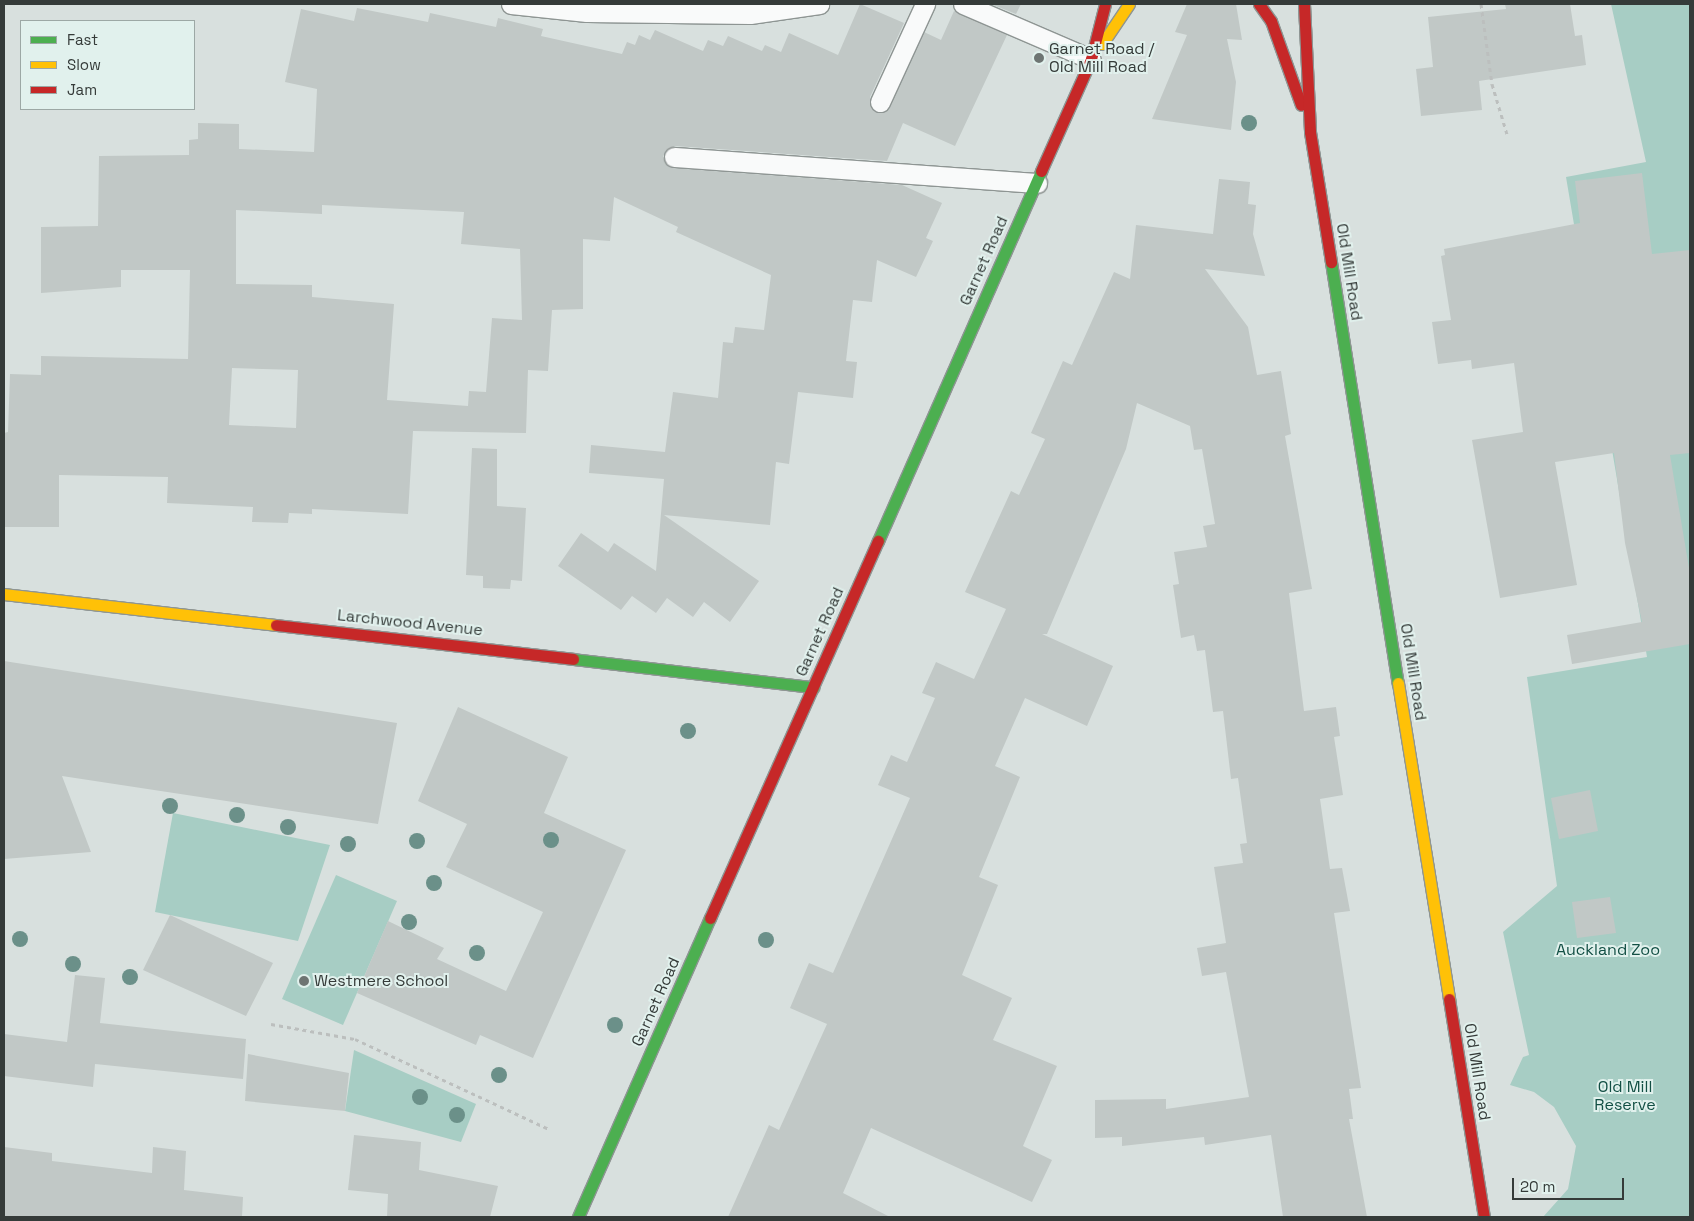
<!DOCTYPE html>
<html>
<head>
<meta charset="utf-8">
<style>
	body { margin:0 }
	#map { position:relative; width:1694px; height:1221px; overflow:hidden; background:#d8e0de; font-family:"Space Grotesk",sans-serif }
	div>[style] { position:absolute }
	.green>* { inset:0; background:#a7cdc4 }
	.building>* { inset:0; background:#c1c8c6 }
	.path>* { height:3px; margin-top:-1.5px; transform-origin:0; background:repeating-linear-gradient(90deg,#bcbfbe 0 4px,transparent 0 8px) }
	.roads { filter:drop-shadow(1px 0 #8e9593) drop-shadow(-1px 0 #8e9593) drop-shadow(0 1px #8e9593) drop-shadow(0 -1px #8e9593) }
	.lane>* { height:19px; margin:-9.5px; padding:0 9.5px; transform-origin:9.5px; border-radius:9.5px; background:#f9fafa }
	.fast>* { height:11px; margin:-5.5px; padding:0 5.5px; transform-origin:5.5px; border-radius:5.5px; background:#4caf50 }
	.slow>* { height:11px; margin:-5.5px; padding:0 5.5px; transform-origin:5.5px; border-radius:5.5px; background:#ffc107 }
	.jam>* { height:11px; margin:-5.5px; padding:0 5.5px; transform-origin:5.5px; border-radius:5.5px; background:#c62828 }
	.trees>* { width:16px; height:16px; margin:-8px; border-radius:50%; background:#6b9089 }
	.dots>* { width:14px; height:14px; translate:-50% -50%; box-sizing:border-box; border:2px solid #e1f1ed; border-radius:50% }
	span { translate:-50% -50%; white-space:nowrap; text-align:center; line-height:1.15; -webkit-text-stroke:4px #e1f1ed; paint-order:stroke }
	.poi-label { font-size:16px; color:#353b39 }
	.left { translate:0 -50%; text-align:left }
	.street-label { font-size:16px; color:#353b39 }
	.park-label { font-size:16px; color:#124f44 }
	.frame { position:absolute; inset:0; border:5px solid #353b39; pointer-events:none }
	.legend { position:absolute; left:20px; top:20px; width:175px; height:90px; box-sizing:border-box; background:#e1f1ed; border:1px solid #9ca8a5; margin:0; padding:6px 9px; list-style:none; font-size:15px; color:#353b39 }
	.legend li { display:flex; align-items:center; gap:10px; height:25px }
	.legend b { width:25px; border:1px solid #9ca8a5 }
	.scale { position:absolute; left:1512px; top:1178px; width:112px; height:22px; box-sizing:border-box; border:2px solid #353b39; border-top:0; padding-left:6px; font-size:15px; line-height:18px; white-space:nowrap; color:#353b39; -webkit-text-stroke:4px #e1f1ed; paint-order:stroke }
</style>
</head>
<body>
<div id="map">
	<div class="green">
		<i style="clip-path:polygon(1611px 4px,1690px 4px,1690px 1217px,1543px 1217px,1568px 1189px,1576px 1146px,1554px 1107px,1534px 1092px,1510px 1085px,1523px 1057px,1529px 1055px,1503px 932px,1557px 886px,1527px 677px,1647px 657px,1566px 177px,1646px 162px)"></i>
		<i style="clip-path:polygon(173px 813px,330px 845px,298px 941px,155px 912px)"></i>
		<i style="clip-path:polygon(336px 875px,397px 901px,343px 1025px,282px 999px)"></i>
		<i style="clip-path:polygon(354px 1050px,476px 1104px,461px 1142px,345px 1111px)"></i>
	</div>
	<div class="building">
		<i style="clip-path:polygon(evenodd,860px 4px,904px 23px,870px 97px,876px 112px,890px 107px,924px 32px,941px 40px,954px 11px,1007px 35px,955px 146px,903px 123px,887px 161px,675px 146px,663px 156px,673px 168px,902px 185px,942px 203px,926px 238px,933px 241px,916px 277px,877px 260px,872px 302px,853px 300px,846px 361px,857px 362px,853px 398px,798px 392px,789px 464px,776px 462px,770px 525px,664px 515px,759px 581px,730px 622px,704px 602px,693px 617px,667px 598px,656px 613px,632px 596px,621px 610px,558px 566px,581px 533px,608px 552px,614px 543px,656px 571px,664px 479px,589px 473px,591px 445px,665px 452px,673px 392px,718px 398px,723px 342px,733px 343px,735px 327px,764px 330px,771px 275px,676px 232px,678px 227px,614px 197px,610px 241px,583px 239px,583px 309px,552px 310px,548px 371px,528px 370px,526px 433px,413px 431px,408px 514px,312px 509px,312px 514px,289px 513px,288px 523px,252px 522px,253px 507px,167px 503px,168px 477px,59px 475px,59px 527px,4px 527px,4px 433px,8px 432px,10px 374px,41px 375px,41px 356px,188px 359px,190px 270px,121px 270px,121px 287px,41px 293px,41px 227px,98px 226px,99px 156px,189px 155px,189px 140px,198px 139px,198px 123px,239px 124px,239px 149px,314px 152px,317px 89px,285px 82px,301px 9px,354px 21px,357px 8px,428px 22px,430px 13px,496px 27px,498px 18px,543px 29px,541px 36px,622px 54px,627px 42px,635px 45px,639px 35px,650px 40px,655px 30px,703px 51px,708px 40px,723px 46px,728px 36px,762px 51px,765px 45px,781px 52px,789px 33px,838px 55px,860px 4px,322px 205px,464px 212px,461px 244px,520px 249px,522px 320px,492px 318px,486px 392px,469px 391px,468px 406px,387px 400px,394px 304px,312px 297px,312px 285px,236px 284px,236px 210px,322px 214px,322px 205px,860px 4px,232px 368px,298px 370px,296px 428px,229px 425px,232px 368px)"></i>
		<i style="clip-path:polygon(991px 4px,1021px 4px,1016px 14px)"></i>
		<i style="clip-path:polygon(1187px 4px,1236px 4px,1242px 40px,1227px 39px,1236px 82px,1231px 130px,1152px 119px,1187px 35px,1175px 32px)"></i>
		<i style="clip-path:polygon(1505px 4px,1570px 4px,1575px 36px,1582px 35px,1586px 65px,1479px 81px,1482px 110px,1421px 116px,1416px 69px,1433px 67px,1428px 17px,1506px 9px)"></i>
		<i style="clip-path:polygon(1642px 173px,1652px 254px,1690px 250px,1690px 453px,1670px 455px,1690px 574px,1690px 644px,1572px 664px,1567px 635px,1642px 622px,1625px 543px,1614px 453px,1555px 462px,1577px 585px,1500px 598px,1472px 440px,1523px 432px,1514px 363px,1472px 369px,1471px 360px,1438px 364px,1432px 322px,1451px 320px,1441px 256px,1445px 255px,1444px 249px,1580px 223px,1575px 181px)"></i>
		<i style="clip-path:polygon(1219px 179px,1250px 182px,1248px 204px,1256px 205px,1253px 234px,1265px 276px,1205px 269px,1248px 327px,1257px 375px,1281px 371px,1291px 434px,1285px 436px,1312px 589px,1289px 593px,1304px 711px,1336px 707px,1340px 736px,1334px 737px,1343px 795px,1320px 799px,1330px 869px,1342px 868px,1350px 911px,1334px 913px,1361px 1088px,1349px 1089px,1353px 1119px,1349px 1119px,1367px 1217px,1283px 1217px,1271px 1135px,1205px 1145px,1204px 1137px,1122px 1146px,1122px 1137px,1095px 1138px,1095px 1100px,1166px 1099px,1166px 1109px,1249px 1097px,1226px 972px,1202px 976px,1197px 948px,1226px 943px,1214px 867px,1243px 863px,1240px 844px,1247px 843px,1238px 778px,1231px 779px,1223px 711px,1213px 712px,1205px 650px,1197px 651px,1194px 635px,1181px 638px,1173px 585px,1179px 584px,1174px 552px,1207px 547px,1203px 526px,1215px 524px,1202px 449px,1194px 450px,1190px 426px,1137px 403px,1126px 449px,1047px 634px,1042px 634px,1113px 666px,1087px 726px,1025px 698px,995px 766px,1020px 777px,979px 877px,998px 885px,962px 975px,1012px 998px,993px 1040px,1057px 1066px,1023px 1146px,1052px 1160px,1032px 1202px,871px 1128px,843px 1193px,890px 1217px,728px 1217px,769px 1125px,779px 1130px,827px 1024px,790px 1008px,809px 963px,833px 973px,910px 798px,878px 785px,891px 755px,907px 762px,935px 698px,922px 693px,936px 662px,974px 679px,1006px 609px,965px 592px,1011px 491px,1019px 495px,1045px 439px,1031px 433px,1063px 361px,1072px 365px,1114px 272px,1130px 279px,1136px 225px,1213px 234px)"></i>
		<i style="clip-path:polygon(472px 448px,497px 449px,497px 506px,526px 508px,522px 581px,511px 580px,510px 589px,483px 588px,483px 576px,466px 575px)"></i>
		<i style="clip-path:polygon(4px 661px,397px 723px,378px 824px,62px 776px,91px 852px,4px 859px)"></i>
		<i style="clip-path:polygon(458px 707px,568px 757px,544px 813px,626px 850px,533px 1058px,480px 1035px,476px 1045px,357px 993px,388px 921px,444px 948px,437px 959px,506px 991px,543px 912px,446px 867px,467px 824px,418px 801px)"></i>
		<i style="clip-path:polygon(1590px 790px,1598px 831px,1559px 839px,1551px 798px)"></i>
		<i style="clip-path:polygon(1610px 897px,1616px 933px,1577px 938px,1572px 902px)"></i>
		<i style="clip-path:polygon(170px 915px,273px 963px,246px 1016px,143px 970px)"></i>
		<i style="clip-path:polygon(75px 975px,105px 978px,100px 1023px,246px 1039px,243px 1079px,95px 1064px,93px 1087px,4px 1076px,4px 1034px,67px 1042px)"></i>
		<i style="clip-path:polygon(248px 1054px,349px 1073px,345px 1111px,245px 1101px)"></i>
		<i style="clip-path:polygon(354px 1135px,421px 1142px,419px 1170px,498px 1186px,490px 1217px,387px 1217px,388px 1194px,348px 1190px)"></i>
		<i style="clip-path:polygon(4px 1147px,52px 1153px,52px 1161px,152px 1173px,153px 1147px,186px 1151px,184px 1190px,243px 1197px,242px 1217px,4px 1217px)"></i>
	</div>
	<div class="path">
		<i style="left:1481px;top:4px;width:81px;rotate:82.2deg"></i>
		<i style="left:1492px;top:84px;width:52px;rotate:73.3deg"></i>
		<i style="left:271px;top:1024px;width:85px;rotate:10.1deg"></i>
		<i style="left:355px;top:1039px;width:214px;rotate:24.9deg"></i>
	</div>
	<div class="roads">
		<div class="lane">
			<i style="left:511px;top:4px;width:76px;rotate:6deg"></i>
			<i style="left:587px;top:12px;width:163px;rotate:0.7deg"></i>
			<i style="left:750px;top:14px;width:70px;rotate:-8.2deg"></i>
			<i style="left:963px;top:4px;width:139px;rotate:23.3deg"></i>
			<i style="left:880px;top:102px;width:108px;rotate:-65.3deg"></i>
			<i style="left:674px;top:157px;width:364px;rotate:4.1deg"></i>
		</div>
		<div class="fast">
			<i style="left:1331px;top:262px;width:426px;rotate:81deg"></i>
			<i style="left:878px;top:541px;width:404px;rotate:-66.2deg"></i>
			<i style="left:573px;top:659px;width:242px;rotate:6.7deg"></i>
			<i style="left:578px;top:1217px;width:327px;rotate:-66.2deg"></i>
		</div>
		<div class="slow">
			<i style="left:1102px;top:44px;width:48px;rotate:-56deg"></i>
			<i style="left:4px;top:594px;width:274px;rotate:6.5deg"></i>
			<i style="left:1398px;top:683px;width:320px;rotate:80.8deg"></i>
		</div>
		<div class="jam">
			<i style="left:1259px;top:4px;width:21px;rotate:55deg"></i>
			<i style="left:1271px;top:21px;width:89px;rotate:70.3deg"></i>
			<i style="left:1304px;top:4px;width:128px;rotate:87.3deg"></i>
			<i style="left:1310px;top:132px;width:132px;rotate:80.8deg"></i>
			<i style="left:1041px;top:171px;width:123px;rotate:-65.9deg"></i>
			<i style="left:1091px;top:59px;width:57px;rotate:-75.7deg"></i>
			<i style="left:276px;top:625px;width:299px;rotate:6.5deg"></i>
			<i style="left:710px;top:918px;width:413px;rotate:-66deg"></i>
			<i style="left:1449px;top:999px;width:221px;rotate:80.9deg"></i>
		</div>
	</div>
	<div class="trees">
		<i style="left:1249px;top:123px"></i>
		<i style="left:688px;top:731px"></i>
		<i style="left:170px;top:806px"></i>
		<i style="left:237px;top:815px"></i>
		<i style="left:288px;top:827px"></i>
		<i style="left:551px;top:840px"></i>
		<i style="left:417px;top:841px"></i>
		<i style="left:348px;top:844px"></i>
		<i style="left:434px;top:883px"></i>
		<i style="left:409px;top:922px"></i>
		<i style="left:20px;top:939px"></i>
		<i style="left:766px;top:940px"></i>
		<i style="left:477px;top:953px"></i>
		<i style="left:73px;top:964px"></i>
		<i style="left:130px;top:977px"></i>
		<i style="left:615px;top:1025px"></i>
		<i style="left:499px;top:1075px"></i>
		<i style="left:420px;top:1097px"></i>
		<i style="left:457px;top:1115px"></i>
	</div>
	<div class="dots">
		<i style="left:1039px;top:58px;background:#6e7573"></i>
		<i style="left:304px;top:981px;background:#6e7573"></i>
	</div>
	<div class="poi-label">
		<span class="left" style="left:1049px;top:58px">Garnet Road /<br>Old Mill Road</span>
		<span class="left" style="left:314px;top:981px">Westmere School</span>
	</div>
	<div class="street-label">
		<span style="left:984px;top:261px;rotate:-66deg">Garnet Road</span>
		<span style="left:1349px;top:272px;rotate:81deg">Old Mill Road</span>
		<span style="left:410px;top:623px;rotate:6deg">Larchwood Avenue</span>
		<span style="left:820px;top:632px;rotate:-66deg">Garnet Road</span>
		<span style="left:1413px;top:672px;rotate:81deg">Old Mill Road</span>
		<span style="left:656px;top:1002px;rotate:-66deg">Garnet Road</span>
		<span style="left:1477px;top:1072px;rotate:81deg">Old Mill Road</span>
	</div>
	<div class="park-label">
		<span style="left:1608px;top:950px">Auckland Zoo</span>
		<span style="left:1625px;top:1096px">Old Mill<br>Reserve</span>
	</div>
	<div class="frame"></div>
	<ul class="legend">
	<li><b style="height:6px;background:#4caf50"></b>Fast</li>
	<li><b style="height:6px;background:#ffc107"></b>Slow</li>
	<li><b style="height:6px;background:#c62828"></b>Jam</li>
	</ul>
	<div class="scale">20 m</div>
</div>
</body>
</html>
